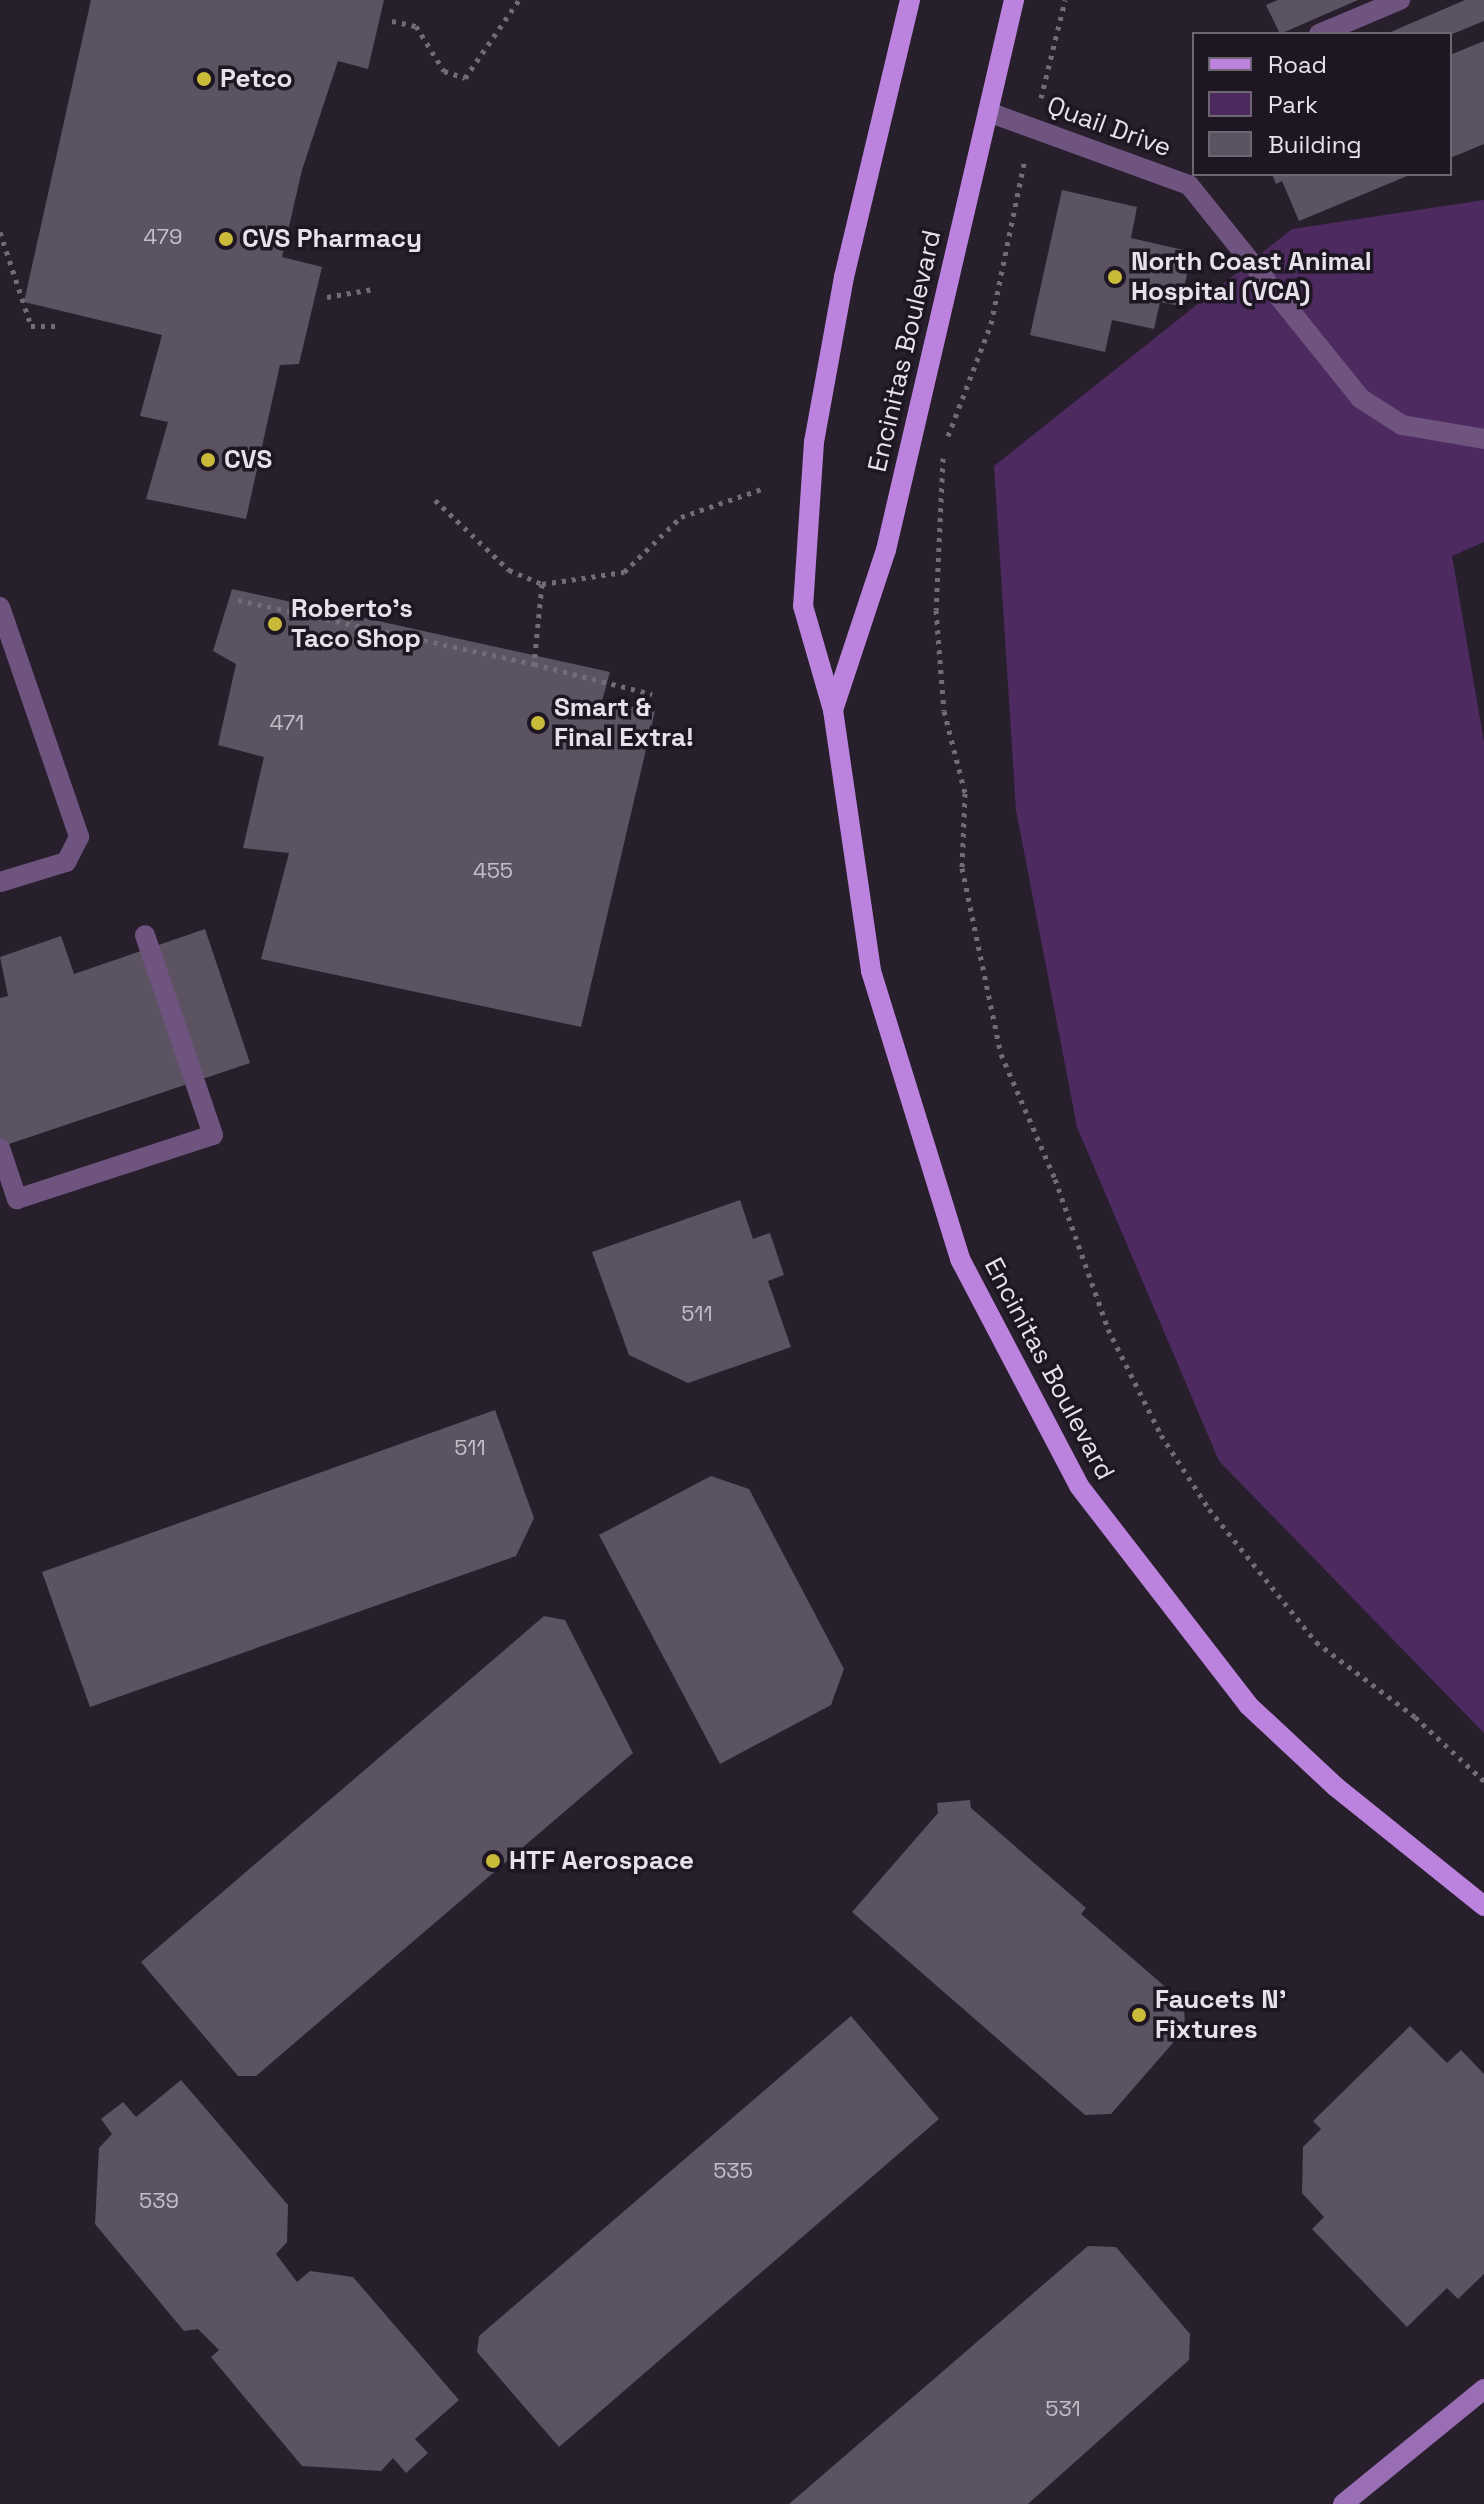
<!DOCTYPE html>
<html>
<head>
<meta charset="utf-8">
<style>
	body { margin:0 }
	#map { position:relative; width:1484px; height:2504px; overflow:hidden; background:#281f2d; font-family:"Space Grotesk",sans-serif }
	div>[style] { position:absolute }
	.green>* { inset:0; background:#4d2a60 }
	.building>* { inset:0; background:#5b5262 }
	.path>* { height:5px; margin-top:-2.5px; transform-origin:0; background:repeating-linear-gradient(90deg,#736c78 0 4px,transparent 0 10px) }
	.lane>* { height:20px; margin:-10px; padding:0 10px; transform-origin:10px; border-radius:10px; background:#6f5480 }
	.street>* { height:20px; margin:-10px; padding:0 10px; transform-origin:10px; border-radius:10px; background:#6f5480 }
	.secondary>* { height:20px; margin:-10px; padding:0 10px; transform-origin:10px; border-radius:10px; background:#9a6eb5 }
	.primary>* { height:20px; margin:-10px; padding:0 10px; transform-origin:10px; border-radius:10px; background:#bc83de }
	.dots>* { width:22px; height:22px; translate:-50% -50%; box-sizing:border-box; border:4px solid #1e1623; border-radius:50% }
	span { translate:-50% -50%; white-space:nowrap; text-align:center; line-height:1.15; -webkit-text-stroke:7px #1e1623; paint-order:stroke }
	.number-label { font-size:22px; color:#c3bdc8 }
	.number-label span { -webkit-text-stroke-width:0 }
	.poi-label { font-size:26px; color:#e6e1ea; font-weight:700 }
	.left { translate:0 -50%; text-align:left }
	.street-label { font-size:26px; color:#e6e1ea }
	.legend { position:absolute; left:1192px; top:32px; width:260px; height:144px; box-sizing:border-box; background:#1e1623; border:2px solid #6e6773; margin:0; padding:10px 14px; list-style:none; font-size:24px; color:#e6e1ea }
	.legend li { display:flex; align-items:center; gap:16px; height:40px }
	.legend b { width:40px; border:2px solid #6e6773 }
</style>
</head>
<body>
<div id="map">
	<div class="green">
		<i style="clip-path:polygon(1484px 200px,1484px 542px,1452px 556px,1484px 742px,1484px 1733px,1219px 1461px,1077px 1127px,1016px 810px,994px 466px,1292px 229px)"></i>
	</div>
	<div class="building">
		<i style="clip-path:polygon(91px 0,384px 0,368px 69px,338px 61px,302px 170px,282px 257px,322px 267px,299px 364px,280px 365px,246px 519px,146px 499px,168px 422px,140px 416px,162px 335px,24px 302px)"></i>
		<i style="clip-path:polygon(1278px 0,1358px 0,1280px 34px,1266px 5px)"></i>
		<i style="clip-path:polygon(1465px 0,1484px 0,1484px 21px,1450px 35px,1386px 34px)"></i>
		<i style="clip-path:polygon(1484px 41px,1484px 144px,1450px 158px,1450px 55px)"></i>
		<i style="clip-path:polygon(1272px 174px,1412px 174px,1299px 221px,1282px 181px,1276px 184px)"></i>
		<i style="clip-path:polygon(1062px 190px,1137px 207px,1131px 238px,1192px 252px,1180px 306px,1160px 302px,1154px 329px,1112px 320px,1105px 352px,1030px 335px)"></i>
		<i style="clip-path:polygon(232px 589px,610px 672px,602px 701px,655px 711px,581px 1027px,261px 959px,289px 853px,243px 848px,264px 757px,218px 745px,236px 664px,213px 651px)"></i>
		<i style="clip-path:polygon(205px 929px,250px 1063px,0 1147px,0 998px,8px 996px,0 957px,61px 936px,74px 974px)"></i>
		<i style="clip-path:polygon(740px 1200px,753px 1239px,770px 1233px,784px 1275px,768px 1281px,791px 1347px,688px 1383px,629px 1355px,592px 1252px)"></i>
		<i style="clip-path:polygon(495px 1410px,534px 1518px,516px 1556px,90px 1707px,42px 1572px)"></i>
		<i style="clip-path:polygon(711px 1476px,749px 1489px,844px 1669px,831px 1705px,720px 1764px,599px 1535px)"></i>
		<i style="clip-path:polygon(544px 1616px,565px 1620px,633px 1753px,256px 2076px,238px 2076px,141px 1962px)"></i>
		<i style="clip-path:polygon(970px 1800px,971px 1808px,1086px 1908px,1081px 1914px,1184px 2003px,1185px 2029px,1111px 2114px,1085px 2115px,852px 1912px,938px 1813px,937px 1803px)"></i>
		<i style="clip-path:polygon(851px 2016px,939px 2119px,559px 2447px,477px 2352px,479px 2336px)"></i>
		<i style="clip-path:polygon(1410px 2026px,1447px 2063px,1461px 2050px,1484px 2074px,1484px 2274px,1458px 2299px,1447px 2288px,1407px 2327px,1312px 2229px,1324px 2217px,1302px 2193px,1303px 2147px,1321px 2129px,1313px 2121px)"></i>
		<i style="clip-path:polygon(181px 2080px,288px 2205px,287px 2242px,276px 2254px,297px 2282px,310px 2271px,353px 2277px,459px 2400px,415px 2439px,428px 2453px,406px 2473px,393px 2458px,381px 2471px,302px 2466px,211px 2357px,219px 2350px,198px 2329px,184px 2331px,95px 2224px,99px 2148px,112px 2134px,101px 2119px,123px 2102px,136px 2117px)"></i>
		<i style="clip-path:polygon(1088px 2246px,1116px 2247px,1190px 2334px,1189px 2360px,1028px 2504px,789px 2504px)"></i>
	</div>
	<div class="path">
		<i style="left:392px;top:21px;width:25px;rotate:12deg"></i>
		<i style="left:416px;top:26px;width:53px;rotate:58.1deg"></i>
		<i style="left:444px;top:71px;width:22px;rotate:18deg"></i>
		<i style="left:465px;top:78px;width:95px;rotate:-55.3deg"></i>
		<i style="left:1041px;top:98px;width:101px;rotate:-76.2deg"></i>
		<i style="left:0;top:232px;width:99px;rotate:71.7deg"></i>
		<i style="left:31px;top:326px;width:26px"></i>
		<i style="left:327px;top:297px;width:47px;rotate:-9.9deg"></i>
		<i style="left:948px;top:436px;width:120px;rotate:-69deg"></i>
		<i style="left:991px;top:324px;width:169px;rotate:-78.4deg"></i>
		<i style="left:943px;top:458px;width:152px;rotate:92.6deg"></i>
		<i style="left:936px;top:610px;width:101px;rotate:85.5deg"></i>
		<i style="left:944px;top:711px;width:85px;rotate:75.6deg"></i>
		<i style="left:965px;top:793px;width:75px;rotate:92.3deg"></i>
		<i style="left:962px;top:868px;width:190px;rotate:78.2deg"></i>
		<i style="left:1001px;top:1054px;width:136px;rotate:66.6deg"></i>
		<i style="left:1055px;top:1179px;width:159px;rotate:70.5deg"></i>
		<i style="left:1108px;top:1329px;width:119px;rotate:63.4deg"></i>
		<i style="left:1161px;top:1435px;width:88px;rotate:57deg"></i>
		<i style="left:1209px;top:1509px;width:171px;rotate:51.2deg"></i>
		<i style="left:1316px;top:1642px;width:124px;rotate:37.1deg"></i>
		<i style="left:1415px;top:1717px;width:94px;rotate:42.8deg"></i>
		<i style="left:435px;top:500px;width:102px;rotate:43.4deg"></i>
		<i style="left:509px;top:570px;width:36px;rotate:23deg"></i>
		<i style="left:542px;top:584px;width:83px;rotate:-8.3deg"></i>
		<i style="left:624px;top:572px;width:79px;rotate:-44deg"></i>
		<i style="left:681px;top:517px;width:86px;rotate:-19.1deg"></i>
		<i style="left:542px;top:584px;width:80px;rotate:95.7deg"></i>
		<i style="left:534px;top:664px;width:122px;rotate:14.3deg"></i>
		<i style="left:238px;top:600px;width:303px;rotate:12.2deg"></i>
	</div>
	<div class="lane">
		<i style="left:1319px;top:34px;width:88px;rotate:-22.8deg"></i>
		<i style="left:0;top:607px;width:243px;rotate:71deg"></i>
		<i style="left:79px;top:837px;width:28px;rotate:117deg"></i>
		<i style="left:66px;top:862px;width:69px;rotate:163.1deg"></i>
		<i style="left:0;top:1148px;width:54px;rotate:71.6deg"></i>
		<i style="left:17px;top:1199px;width:206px;rotate:-18.1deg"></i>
		<i style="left:213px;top:1135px;width:211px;rotate:-108.8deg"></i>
	</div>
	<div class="street">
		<i style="left:988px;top:112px;width:214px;rotate:20deg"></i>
		<i style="left:1189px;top:185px;width:273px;rotate:51.2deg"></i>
		<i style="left:1360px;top:398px;width:50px;rotate:32.7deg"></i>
		<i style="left:1402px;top:425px;width:83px;rotate:9.7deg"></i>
	</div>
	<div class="secondary">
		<i style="left:1343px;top:2504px;width:182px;rotate:-39.2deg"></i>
	</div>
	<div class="primary">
		<i style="left:910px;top:0;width:285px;rotate:103.4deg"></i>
		<i style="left:844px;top:277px;width:168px;rotate:100.3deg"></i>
		<i style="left:814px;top:442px;width:164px;rotate:93.8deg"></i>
		<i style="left:803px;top:606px;width:108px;rotate:73.9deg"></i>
		<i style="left:833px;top:710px;width:264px;rotate:81.7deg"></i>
		<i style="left:871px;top:971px;width:301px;rotate:72.8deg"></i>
		<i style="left:960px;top:1259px;width:256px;rotate:62.3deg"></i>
		<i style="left:1079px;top:1486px;width:277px;rotate:52.3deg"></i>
		<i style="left:1248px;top:1705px;width:120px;rotate:43deg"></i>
		<i style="left:1336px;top:1787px;width:190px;rotate:38.8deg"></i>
		<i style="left:833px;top:710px;width:169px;rotate:-71.7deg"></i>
		<i style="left:886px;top:550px;width:565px;rotate:-76.9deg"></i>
	</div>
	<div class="dots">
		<i style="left:204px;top:79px;background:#caba3a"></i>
		<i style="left:226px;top:239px;background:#caba3a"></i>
		<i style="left:1115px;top:277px;background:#caba3a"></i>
		<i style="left:208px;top:460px;background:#caba3a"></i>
		<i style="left:275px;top:624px;background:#caba3a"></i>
		<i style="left:538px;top:723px;background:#caba3a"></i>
		<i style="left:493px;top:1861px;background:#caba3a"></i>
		<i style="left:1139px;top:2015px;background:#caba3a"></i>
	</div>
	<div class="number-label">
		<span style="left:163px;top:237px">479</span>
		<span style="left:287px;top:723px">471</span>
		<span style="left:493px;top:871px">455</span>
		<span style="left:697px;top:1314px">511</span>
		<span style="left:470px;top:1448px">511</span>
		<span style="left:733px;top:2171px">535</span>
		<span style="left:159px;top:2201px">539</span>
		<span style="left:1063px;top:2409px">531</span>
	</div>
	<div class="poi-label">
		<span class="left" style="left:220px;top:79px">Petco</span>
		<span class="left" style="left:242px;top:239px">CVS Pharmacy</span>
		<span class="left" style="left:1131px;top:277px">North Coast Animal<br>Hospital (VCA)</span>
		<span class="left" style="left:224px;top:460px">CVS</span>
		<span class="left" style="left:291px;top:624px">Roberto's<br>Taco Shop</span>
		<span class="left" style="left:554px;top:723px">Smart &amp;<br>Final Extra!</span>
		<span class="left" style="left:509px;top:1861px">HTF Aerospace</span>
		<span class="left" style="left:1155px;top:2015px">Faucets N'<br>Fixtures</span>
	</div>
	<div class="street-label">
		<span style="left:1109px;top:127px;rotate:20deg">Quail Drive</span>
		<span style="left:905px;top:351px;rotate:-77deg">Encinitas Boulevard</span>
		<span style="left:1049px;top:1369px;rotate:62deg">Encinitas Boulevard</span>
	</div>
	<ul class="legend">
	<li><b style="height:10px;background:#bc83de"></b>Road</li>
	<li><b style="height:22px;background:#4d2a60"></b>Park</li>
	<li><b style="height:22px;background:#5b5262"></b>Building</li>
	</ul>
</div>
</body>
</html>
